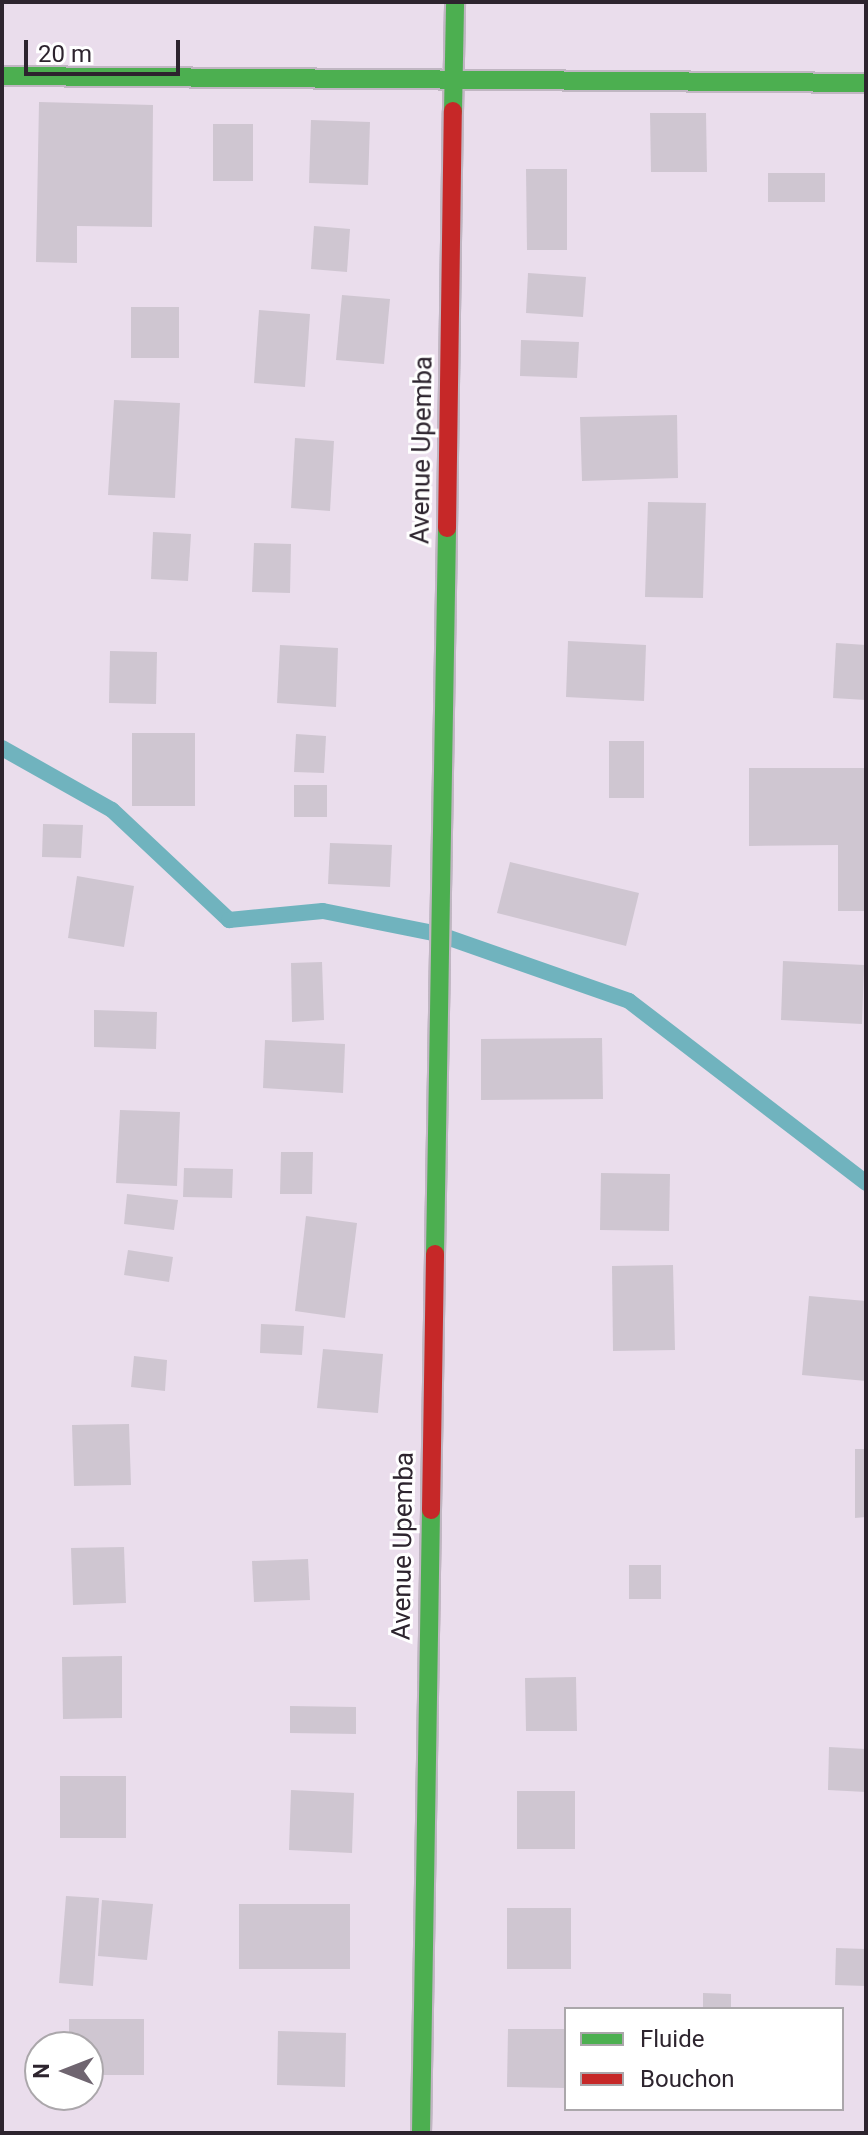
<!DOCTYPE html>
<html>
<head>
<meta charset="utf-8">
<style>
	body { margin:0 }
	#map { position:relative; width:868px; height:2135px; overflow:hidden; background:#eaddec; font-family:Roboto,sans-serif }
	div>[style] { position:absolute }
	.stream>* { height:16px; margin:-8px; padding:0 8px; transform-origin:8px; border-radius:8px; background:#70b3be }
	.building>* { inset:0; background:#cfc6d1 }
	.roads { filter:drop-shadow(2px 0 #c0b6c2) drop-shadow(-2px 0 #c0b6c2) drop-shadow(0 2px #c0b6c2) drop-shadow(0 -2px #c0b6c2) }
	.fast>* { height:18px; margin:-9px; padding:0 9px; transform-origin:9px; border-radius:9px; background:#4caf50 }
	.jam>* { height:18px; margin:-9px; padding:0 9px; transform-origin:9px; border-radius:9px; background:#c62828 }
	span { translate:-50% -50%; white-space:nowrap; text-align:center; line-height:1.15; -webkit-text-stroke:6px #fff; paint-order:stroke }
	.street-label { font-size:26px; color:#2d242e }
	.frame { position:absolute; inset:0; border:4px solid #2d242e; pointer-events:none }
	.legend { position:absolute; left:564px; top:2007px; width:280px; height:104px; box-sizing:border-box; background:#fff; border:2px solid #aba7ab; margin:0; padding:10px 14px; list-style:none; font-size:24px; color:#2d242e }
	.legend li { display:flex; align-items:center; gap:16px; height:40px }
	.legend b { width:40px; border:2px solid #aba7ab }
	.north { position:absolute; left:24px; top:2031px; width:80px; height:80px; box-sizing:border-box; background:#fff; border:2px solid #aba7ab; border-radius:50%; rotate:270deg; font-size:22px; font-weight:700; line-height:32px; text-align:center; color:#2d242e }
	.north::after { content:''; display:block; margin:auto; width:28px; height:36px; background:#6f6570; clip-path:polygon(50% 0,100% 100%,50% 72%,0 100%) }
	.scale { position:absolute; left:24px; top:40px; width:156px; height:36px; box-sizing:border-box; border:4px solid #2d242e; border-top:0; padding-left:10px; font-size:24px; line-height:28px; white-space:nowrap; color:#2d242e; -webkit-text-stroke:6px #fff; paint-order:stroke }
</style>
</head>
<body>
<div id="map">
	<div class="stream">
		<i style="left:2px;top:748px;width:126px;rotate:29.4deg"></i>
		<i style="left:112px;top:810px;width:161px;rotate:43.2deg"></i>
		<i style="left:229px;top:920px;width:94px;rotate:-5.5deg"></i>
		<i style="left:323px;top:911px;width:117px;rotate:11.3deg"></i>
		<i style="left:438px;top:934px;width:202px;rotate:19.3deg"></i>
		<i style="left:629px;top:1001px;width:299px;rotate:37.5deg"></i>
	</div>
	<div class="building">
		<i style="clip-path:polygon(39px 102px,153px 105px,152px 227px,77px 226px,77px 263px,36px 262px)"></i>
		<i style="clip-path:polygon(650px 113px,706px 113px,707px 172px,651px 172px)"></i>
		<i style="clip-path:polygon(311px 120px,370px 122px,368px 185px,309px 183px)"></i>
		<i style="clip-path:polygon(213px 124px,253px 124px,253px 181px,213px 181px)"></i>
		<i style="clip-path:polygon(526px 169px,567px 169px,567px 250px,527px 250px)"></i>
		<i style="clip-path:polygon(768px 173px,825px 173px,825px 202px,768px 202px)"></i>
		<i style="clip-path:polygon(314px 226px,350px 229px,347px 272px,311px 269px)"></i>
		<i style="clip-path:polygon(528px 273px,586px 277px,583px 317px,526px 313px)"></i>
		<i style="clip-path:polygon(342px 295px,390px 299px,384px 364px,336px 360px)"></i>
		<i style="clip-path:polygon(131px 307px,179px 307px,179px 358px,131px 358px)"></i>
		<i style="clip-path:polygon(259px 310px,310px 314px,305px 387px,254px 383px)"></i>
		<i style="clip-path:polygon(521px 340px,579px 342px,577px 378px,520px 376px)"></i>
		<i style="clip-path:polygon(114px 400px,180px 403px,175px 498px,108px 495px)"></i>
		<i style="clip-path:polygon(677px 415px,678px 478px,582px 481px,580px 417px)"></i>
		<i style="clip-path:polygon(295px 438px,334px 441px,330px 511px,291px 508px)"></i>
		<i style="clip-path:polygon(648px 502px,706px 503px,703px 598px,645px 597px)"></i>
		<i style="clip-path:polygon(153px 532px,191px 534px,188px 581px,151px 579px)"></i>
		<i style="clip-path:polygon(254px 543px,291px 544px,290px 593px,252px 592px)"></i>
		<i style="clip-path:polygon(568px 641px,646px 645px,644px 701px,566px 697px)"></i>
		<i style="clip-path:polygon(836px 643px,866px 645px,866px 700px,833px 698px)"></i>
		<i style="clip-path:polygon(280px 645px,338px 648px,336px 707px,277px 703px)"></i>
		<i style="clip-path:polygon(110px 651px,157px 652px,156px 704px,109px 703px)"></i>
		<i style="clip-path:polygon(132px 733px,195px 733px,195px 806px,132px 806px)"></i>
		<i style="clip-path:polygon(296px 734px,326px 736px,324px 773px,294px 772px)"></i>
		<i style="clip-path:polygon(609px 741px,644px 741px,644px 798px,609px 798px)"></i>
		<i style="clip-path:polygon(749px 768px,866px 768px,866px 911px,838px 911px,838px 845px,749px 846px)"></i>
		<i style="clip-path:polygon(294px 785px,327px 785px,327px 817px,294px 817px)"></i>
		<i style="clip-path:polygon(43px 824px,83px 825px,81px 858px,42px 857px)"></i>
		<i style="clip-path:polygon(330px 843px,392px 845px,390px 887px,328px 884px)"></i>
		<i style="clip-path:polygon(510px 862px,639px 893px,626px 946px,497px 913px)"></i>
		<i style="clip-path:polygon(77px 876px,134px 886px,124px 947px,68px 938px)"></i>
		<i style="clip-path:polygon(783px 961px,864px 965px,862px 1024px,781px 1020px)"></i>
		<i style="clip-path:polygon(322px 962px,324px 1020px,292px 1022px,291px 963px)"></i>
		<i style="clip-path:polygon(94px 1010px,157px 1012px,156px 1049px,94px 1047px)"></i>
		<i style="clip-path:polygon(602px 1038px,603px 1099px,481px 1100px,481px 1039px)"></i>
		<i style="clip-path:polygon(265px 1040px,345px 1044px,343px 1093px,263px 1088px)"></i>
		<i style="clip-path:polygon(120px 1110px,180px 1112px,177px 1186px,116px 1183px)"></i>
		<i style="clip-path:polygon(281px 1152px,313px 1152px,312px 1194px,280px 1194px)"></i>
		<i style="clip-path:polygon(184px 1168px,233px 1169px,232px 1198px,183px 1197px)"></i>
		<i style="clip-path:polygon(601px 1173px,670px 1174px,669px 1231px,600px 1230px)"></i>
		<i style="clip-path:polygon(127px 1194px,178px 1200px,174px 1230px,124px 1224px)"></i>
		<i style="clip-path:polygon(306px 1216px,357px 1223px,345px 1318px,295px 1311px)"></i>
		<i style="clip-path:polygon(128px 1250px,173px 1257px,169px 1282px,124px 1275px)"></i>
		<i style="clip-path:polygon(673px 1265px,675px 1350px,613px 1351px,612px 1266px)"></i>
		<i style="clip-path:polygon(809px 1296px,866px 1301px,866px 1381px,802px 1375px)"></i>
		<i style="clip-path:polygon(261px 1324px,304px 1326px,302px 1355px,260px 1353px)"></i>
		<i style="clip-path:polygon(323px 1349px,383px 1354px,378px 1413px,317px 1408px)"></i>
		<i style="clip-path:polygon(134px 1356px,167px 1360px,165px 1391px,131px 1387px)"></i>
		<i style="clip-path:polygon(129px 1424px,131px 1485px,74px 1486px,72px 1425px)"></i>
		<i style="clip-path:polygon(855px 1449px,866px 1449px,866px 1517px,855px 1518px)"></i>
		<i style="clip-path:polygon(124px 1547px,126px 1603px,73px 1605px,71px 1548px)"></i>
		<i style="clip-path:polygon(308px 1559px,310px 1600px,254px 1602px,252px 1561px)"></i>
		<i style="clip-path:polygon(629px 1565px,661px 1565px,661px 1599px,629px 1599px)"></i>
		<i style="clip-path:polygon(122px 1656px,122px 1718px,63px 1719px,62px 1657px)"></i>
		<i style="clip-path:polygon(576px 1677px,577px 1731px,526px 1731px,525px 1678px)"></i>
		<i style="clip-path:polygon(290px 1706px,356px 1707px,356px 1734px,290px 1733px)"></i>
		<i style="clip-path:polygon(829px 1747px,866px 1749px,866px 1792px,828px 1790px)"></i>
		<i style="clip-path:polygon(60px 1776px,126px 1776px,126px 1838px,60px 1838px)"></i>
		<i style="clip-path:polygon(291px 1790px,354px 1793px,352px 1853px,289px 1850px)"></i>
		<i style="clip-path:polygon(517px 1791px,575px 1791px,575px 1849px,517px 1849px)"></i>
		<i style="clip-path:polygon(66px 1896px,99px 1898px,93px 1986px,59px 1983px)"></i>
		<i style="clip-path:polygon(102px 1900px,153px 1904px,147px 1960px,98px 1956px)"></i>
		<i style="clip-path:polygon(239px 1904px,350px 1904px,350px 1969px,239px 1969px)"></i>
		<i style="clip-path:polygon(507px 1908px,571px 1908px,571px 1969px,507px 1969px)"></i>
		<i style="clip-path:polygon(836px 1948px,866px 1949px,866px 1986px,835px 1985px)"></i>
		<i style="clip-path:polygon(703px 1993px,731px 1994px,731px 2009px,703px 2009px)"></i>
		<i style="clip-path:polygon(69px 2019px,144px 2019px,144px 2075px,88px 2075px,88px 2047px,69px 2047px)"></i>
		<i style="clip-path:polygon(508px 2029px,566px 2029px,566px 2088px,507px 2087px)"></i>
		<i style="clip-path:polygon(278px 2031px,346px 2033px,345px 2087px,277px 2085px)"></i>
	</div>
	<div class="roads">
		<div class="fast">
			<i style="left:2px;top:76px;width:864px;rotate:0.46deg"></i>
			<i style="left:453px;top:111px;width:109px;rotate:-88.9deg"></i>
			<i style="left:435px;top:1254px;width:726px;rotate:-89.05deg"></i>
			<i style="left:421px;top:2133px;width:623px;rotate:-89.08deg"></i>
		</div>
		<div class="jam">
			<i style="left:447px;top:528px;width:417px;rotate:-89.2deg"></i>
			<i style="left:431px;top:1510px;width:256px;rotate:-89.1deg"></i>
		</div>
	</div>
	<div class="street-label">
		<span style="left:422px;top:450px;rotate:-89deg">Avenue Upemba</span>
		<span style="left:403px;top:1546px;rotate:-89deg">Avenue Upemba</span>
	</div>
	<div class="frame"></div>
	<ul class="legend">
	<li><b style="height:10px;background:#4caf50"></b>Fluide</li>
	<li><b style="height:10px;background:#c62828"></b>Bouchon</li>
	</ul>
	<div class="north">N</div>
	<div class="scale">20 m</div>
</div>
</body>
</html>
